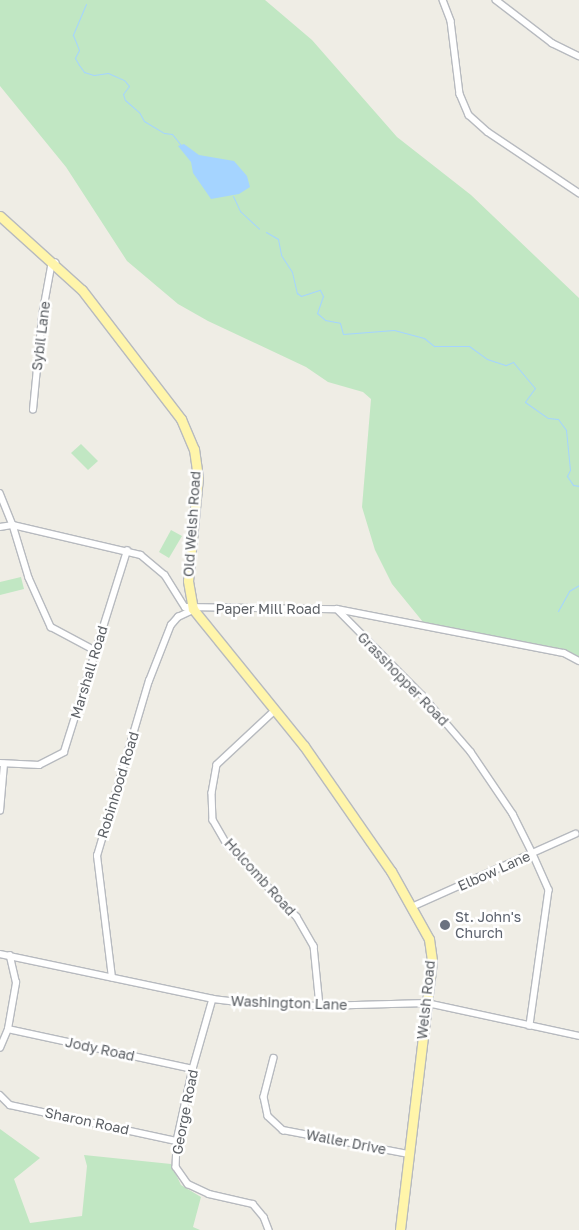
<!DOCTYPE html>
<html>
<head>
<meta charset="utf-8">
<style>
	body { margin:0 }
	#map { position:relative; width:579px; height:1230px; overflow:hidden; background:#efede5; font-family:"Golos Text",sans-serif }
	div>[style] { position:absolute }
	.green>* { inset:0; background:#c1e7c3 }
	.water>* { inset:0; background:#a5d4ff }
	.stream>* { height:1px; margin:-0.5px; padding:0 0.5px; transform-origin:0.5px; border-radius:0.5px; background:#a5d4ff }
	.roads { filter:drop-shadow(1px 0 #b7babf) drop-shadow(-1px 0 #b7babf) drop-shadow(0 1px #b7babf) drop-shadow(0 -1px #b7babf) }
	.minor>* { height:5.5px; margin:-2.75px; padding:0 2.75px; transform-origin:2.75px; border-radius:2.75px; background:#fff }
	.primary>* { height:9px; margin:-4.5px; padding:0 4.5px; transform-origin:4.5px; border-radius:4.5px; background:#fff5aa }
	.dots>* { width:14px; height:14px; translate:-50% -50%; box-sizing:border-box; border:2px solid #fff; border-radius:50% }
	span { translate:-50% -50%; white-space:nowrap; text-align:center; line-height:1.15; -webkit-text-stroke:5px #fff; paint-order:stroke }
	.street-label { font-size:14px; color:#5c6065 }
	.worship-label { font-size:14px; color:#5b616d }
	.left { translate:0 -50%; text-align:left }
</style>
</head>
<body>
<div id="map">
	<div class="green">
		<i style="clip-path:polygon(0 0,265px 0,312px 40px,397px 137px,471px 195px,579px 298px,579px 659px,423px 622px,392px 584px,375px 550px,362px 507px,371px 399px,363px 392px,328px 382px,306px 367px,208px 321px,178px 304px,127px 261px,66px 167px,0 86px)"></i>
		<i style="clip-path:polygon(81px 444px,98px 461px,88px 470px,71px 453px)"></i>
		<i style="clip-path:polygon(171px 530px,182px 536px,169px 558px,159px 552px)"></i>
		<i style="clip-path:polygon(21px 577px,24px 589px,0 595px,0 582px)"></i>
		<i style="clip-path:polygon(0 1129px,40px 1158px,14px 1179px,30px 1223px,82px 1216px,87px 1166px,84px 1155px,171px 1164px,181px 1185px,201px 1197px,193px 1227px,200px 1230px,0 1230px)"></i>
	</div>
	<div class="water">
		<i style="clip-path:polygon(184px 144px,199px 155px,234px 161px,247px 176px,250px 187px,239px 194px,211px 199px,193px 173px,191px 162px,178px 146px)"></i>
	</div>
	<div class="stream">
		<i style="left:86px;top:4px;width:34px;rotate:113deg"></i>
		<i style="left:73px;top:35px;width:16px;rotate:68deg"></i>
		<i style="left:79px;top:50px;width:9px;rotate:117deg"></i>
		<i style="left:75px;top:58px;width:8px;rotate:60deg"></i>
		<i style="left:79px;top:65px;width:9px;rotate:54deg"></i>
		<i style="left:84px;top:72px;width:10px;rotate:17deg"></i>
		<i style="left:94px;top:75px;width:14px;rotate:-8deg"></i>
		<i style="left:108px;top:73px;width:17px;rotate:24deg"></i>
		<i style="left:124px;top:80px;width:8px;rotate:50deg"></i>
		<i style="left:129px;top:86px;width:10px;rotate:127deg"></i>
		<i style="left:123px;top:94px;width:6px;rotate:72deg"></i>
		<i style="left:125px;top:100px;width:18px;rotate:41deg"></i>
		<i style="left:139px;top:112px;width:10px;rotate:61deg"></i>
		<i style="left:144px;top:121px;width:23px;rotate:31deg"></i>
		<i style="left:164px;top:133px;width:8px;rotate:7deg"></i>
		<i style="left:172px;top:134px;width:14px;rotate:51deg"></i>
		<i style="left:233px;top:196px;width:17px;rotate:65deg"></i>
		<i style="left:240px;top:211px;width:26px;rotate:43deg"></i>
		<i style="left:266px;top:232px;width:14px;rotate:30deg"></i>
		<i style="left:278px;top:239px;width:16px;rotate:79deg"></i>
		<i style="left:281px;top:255px;width:20px;rotate:57deg"></i>
		<i style="left:292px;top:272px;width:22px;rotate:77deg"></i>
		<i style="left:297px;top:293px;width:5px;rotate:37deg"></i>
		<i style="left:301px;top:296px;width:20px;rotate:-18deg"></i>
		<i style="left:320px;top:290px;width:7px;rotate:63deg"></i>
		<i style="left:323px;top:296px;width:18px;rotate:109deg"></i>
		<i style="left:317px;top:313px;width:11px;rotate:41deg"></i>
		<i style="left:325px;top:320px;width:15px;rotate:11deg"></i>
		<i style="left:340px;top:323px;width:11px;rotate:75deg"></i>
		<i style="left:343px;top:334px;width:51px;rotate:-4.5deg"></i>
		<i style="left:394px;top:330px;width:31px;rotate:15deg"></i>
		<i style="left:424px;top:338px;width:13px;rotate:39deg"></i>
		<i style="left:434px;top:346px;width:35px"></i>
		<i style="left:469px;top:346px;width:22px;rotate:36deg"></i>
		<i style="left:487px;top:359px;width:20px;rotate:18deg"></i>
		<i style="left:506px;top:365px;width:8px;rotate:-23deg"></i>
		<i style="left:513px;top:362px;width:34px;rotate:50deg"></i>
		<i style="left:535px;top:388px;width:17px;rotate:126deg"></i>
		<i style="left:525px;top:402px;width:28px;rotate:35deg"></i>
		<i style="left:548px;top:418px;width:10px;rotate:6deg"></i>
		<i style="left:558px;top:419px;width:14px;rotate:54deg"></i>
		<i style="left:566px;top:430px;width:40px;rotate:84.3deg"></i>
		<i style="left:570px;top:470px;width:7px;rotate:117deg"></i>
		<i style="left:567px;top:476px;width:11px;rotate:56deg"></i>
		<i style="left:573px;top:485px;width:6px;rotate:9deg"></i>
		<i style="left:558px;top:611px;width:23px;rotate:-61deg"></i>
		<i style="left:569px;top:591px;width:12px;rotate:-31deg"></i>
	</div>
	<div class="roads">
		<div class="minor">
			<i style="left:443px;top:0;width:22px;rotate:69deg"></i>
			<i style="left:451px;top:21px;width:74px;rotate:83deg"></i>
			<i style="left:460px;top:94px;width:23px;rotate:67deg"></i>
			<i style="left:469px;top:115px;width:25px;rotate:42deg"></i>
			<i style="left:488px;top:132px;width:110px;rotate:33.8deg"></i>
			<i style="left:496px;top:0;width:71px;rotate:37.5deg"></i>
			<i style="left:552px;top:43px;width:30px;rotate:26deg"></i>
			<i style="left:33px;top:410px;width:94px;rotate:-84.5deg"></i>
			<i style="left:42px;top:316px;width:50px;rotate:-79.6deg"></i>
			<i style="left:51px;top:267px;width:6px;rotate:-45deg"></i>
			<i style="left:0;top:493px;width:35px;rotate:68deg"></i>
			<i style="left:13px;top:525px;width:131px;rotate:13.2deg"></i>
			<i style="left:141px;top:555px;width:31px;rotate:40deg"></i>
			<i style="left:165px;top:575px;width:38px;rotate:58deg"></i>
			<i style="left:185px;top:607px;width:152px;rotate:0.8deg"></i>
			<i style="left:337px;top:609px;width:231px;rotate:11deg"></i>
			<i style="left:564px;top:653px;width:17px;rotate:28deg"></i>
			<i style="left:0;top:527px;width:13px;rotate:-9deg"></i>
			<i style="left:13px;top:525px;width:55px;rotate:73.2deg"></i>
			<i style="left:29px;top:578px;width:54px;rotate:65.8deg"></i>
			<i style="left:51px;top:627px;width:51px;rotate:28.1deg"></i>
			<i style="left:337px;top:609px;width:121px;rotate:45.3deg"></i>
			<i style="left:422px;top:695px;width:75px;rotate:49.3deg"></i>
			<i style="left:471px;top:752px;width:75px;rotate:55.9deg"></i>
			<i style="left:513px;top:814px;width:45px;rotate:63.4deg"></i>
			<i style="left:533px;top:854px;width:39px;rotate:66deg"></i>
			<i style="left:549px;top:890px;width:137px;rotate:98deg"></i>
			<i style="left:275px;top:711px;width:79px;rotate:137deg"></i>
			<i style="left:217px;top:765px;width:28px;rotate:100deg"></i>
			<i style="left:212px;top:793px;width:27px;rotate:88deg"></i>
			<i style="left:213px;top:820px;width:28px;rotate:60deg"></i>
			<i style="left:227px;top:844px;width:101px;rotate:46.2deg"></i>
			<i style="left:297px;top:917px;width:34px;rotate:60deg"></i>
			<i style="left:314px;top:946px;width:60px;rotate:84.3deg"></i>
			<i style="left:0;top:763px;width:39px;rotate:3deg"></i>
			<i style="left:39px;top:765px;width:28px;rotate:-27deg"></i>
			<i style="left:64px;top:752px;width:211px;rotate:-72.6deg"></i>
			<i style="left:0;top:811px;width:47px;rotate:-85.1deg"></i>
			<i style="left:412px;top:907px;width:179px;rotate:-24.1deg"></i>
			<i style="left:0;top:954px;width:218px;rotate:11.9deg"></i>
			<i style="left:213px;top:999px;width:39px;rotate:7deg"></i>
			<i style="left:252px;top:1004px;width:68px;rotate:1.7deg"></i>
			<i style="left:320px;top:1006px;width:107px;rotate:-1.6deg"></i>
			<i style="left:427px;top:1003px;width:156px;rotate:12.2deg"></i>
			<i style="left:112px;top:978px;width:123px;rotate:-97deg"></i>
			<i style="left:97px;top:856px;width:183px;rotate:-73.5deg"></i>
			<i style="left:149px;top:681px;width:60px;rotate:-68.6deg"></i>
			<i style="left:171px;top:625px;width:11px;rotate:-49deg"></i>
			<i style="left:178px;top:617px;width:17px;rotate:-25deg"></i>
			<i style="left:213px;top:999px;width:73px;rotate:105.9deg"></i>
			<i style="left:193px;top:1069px;width:74px;rotate:102.5deg"></i>
			<i style="left:177px;top:1141px;width:26px;rotate:92deg"></i>
			<i style="left:176px;top:1167px;width:21px;rotate:55deg"></i>
			<i style="left:188px;top:1184px;width:23px;rotate:25deg"></i>
			<i style="left:209px;top:1194px;width:45px;rotate:12.8deg"></i>
			<i style="left:253px;top:1204px;width:17px;rotate:50deg"></i>
			<i style="left:264px;top:1217px;width:14px;rotate:69deg"></i>
			<i style="left:8px;top:1029px;width:189px;rotate:12.2deg"></i>
			<i style="left:0;top:1048px;width:21px;rotate:-67deg"></i>
			<i style="left:8px;top:1029px;width:47px;rotate:-80.1deg"></i>
			<i style="left:16px;top:983px;width:28px;rotate:-103deg"></i>
			<i style="left:274px;top:1058px;width:40px;rotate:104.4deg"></i>
			<i style="left:264px;top:1097px;width:19px;rotate:78deg"></i>
			<i style="left:268px;top:1116px;width:21px;rotate:43deg"></i>
			<i style="left:283px;top:1130px;width:128px;rotate:10.8deg"></i>
			<i style="left:0;top:1095px;width:14px;rotate:45deg"></i>
			<i style="left:10px;top:1105px;width:171px;rotate:12.2deg"></i>
		</div>
		<div class="primary">
			<i style="left:0;top:216px;width:110px;rotate:42.1deg"></i>
			<i style="left:82px;top:290px;width:163px;rotate:52.5deg"></i>
			<i style="left:181px;top:419px;width:33px;rotate:67deg"></i>
			<i style="left:194px;top:449px;width:28px;rotate:82deg"></i>
			<i style="left:198px;top:477px;width:104px;rotate:95.5deg"></i>
			<i style="left:188px;top:581px;width:28px;rotate:80deg"></i>
			<i style="left:193px;top:609px;width:176px;rotate:51deg"></i>
			<i style="left:304px;top:746px;width:152px;rotate:55.2deg"></i>
			<i style="left:391px;top:871px;width:78px;rotate:60.8deg"></i>
			<i style="left:429px;top:939px;width:22px;rotate:82deg"></i>
			<i style="left:432px;top:961px;width:271px;rotate:96.8deg"></i>
		</div>
	</div>
	<div class="dots">
		<i style="left:445px;top:925px;background:#6b7280"></i>
	</div>
	<div class="street-label">
		<span style="left:41px;top:336px;rotate:-83deg">Sybil Lane</span>
		<span style="left:192px;top:524px;rotate:-86deg">Old Welsh Road</span>
		<span style="left:268px;top:609px">Paper Mill Road</span>
		<span style="left:89px;top:672px;rotate:-73deg">Marshall Road</span>
		<span style="left:403px;top:679px;rotate:46deg">Grasshopper Road</span>
		<span style="left:118px;top:785px;rotate:-73deg">Robinhood Road</span>
		<span style="left:494px;top:871px;rotate:-24deg">Elbow Lane</span>
		<span style="left:260px;top:877px;rotate:48deg">Holcomb Road</span>
		<span style="left:426px;top:1000px;rotate:-84deg">Welsh Road</span>
		<span style="left:289px;top:1003px;rotate:2deg">Washington Lane</span>
		<span style="left:100px;top:1049px;rotate:12deg">Jody Road</span>
		<span style="left:185px;top:1112px;rotate:-79deg">George Road</span>
		<span style="left:87px;top:1121px;rotate:12deg">Sharon Road</span>
		<span style="left:346px;top:1142px;rotate:11deg">Waller Drive</span>
	</div>
	<div class="worship-label">
		<span class="left" style="left:455px;top:925px">St. John's<br>Church</span>
	</div>
</div>
</body>
</html>
